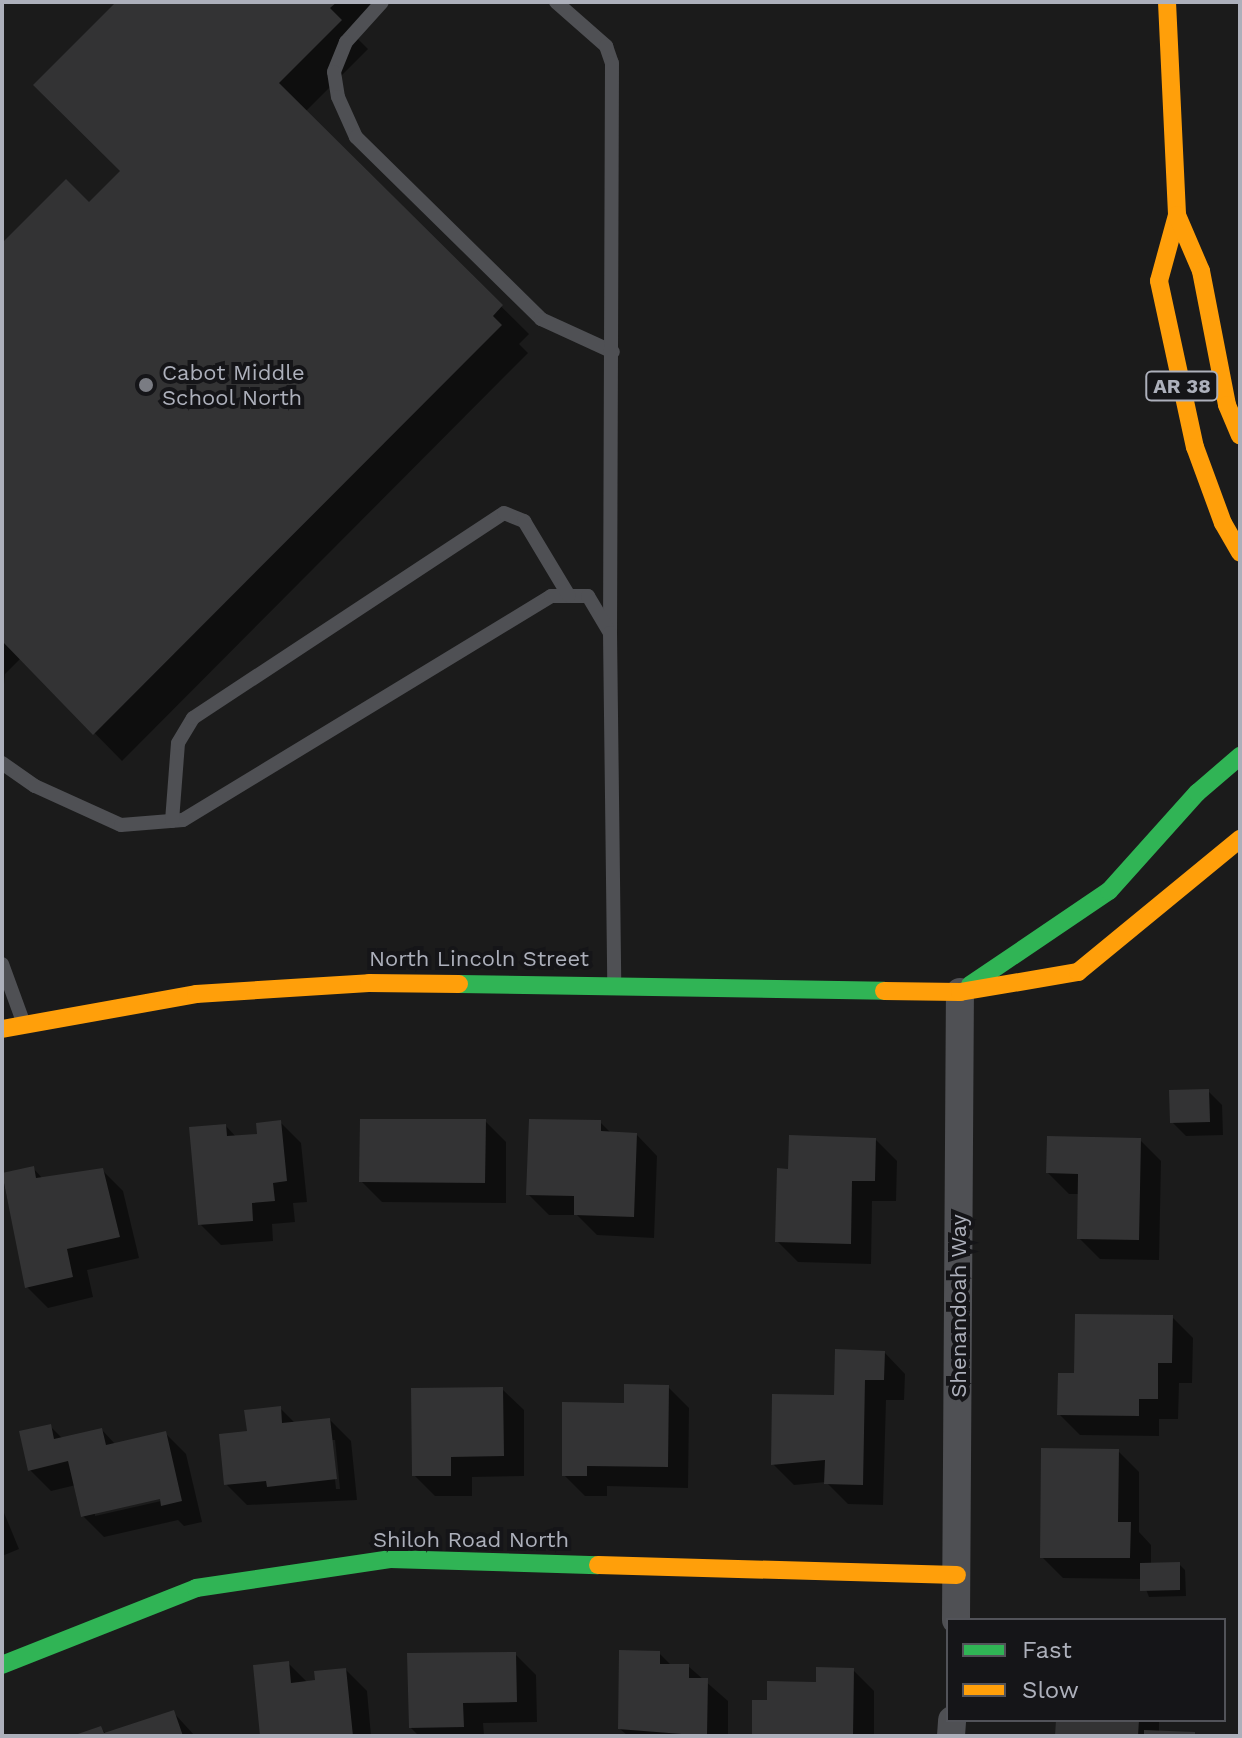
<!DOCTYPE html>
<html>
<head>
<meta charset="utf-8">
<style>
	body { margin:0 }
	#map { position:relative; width:1242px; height:1738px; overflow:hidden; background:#1b1b1b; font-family:"Work Sans",sans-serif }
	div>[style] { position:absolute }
	.shadow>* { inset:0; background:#0007 }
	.building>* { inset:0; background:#333334 }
	.lane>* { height:14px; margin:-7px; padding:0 7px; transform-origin:7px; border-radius:7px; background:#4f5054 }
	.street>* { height:28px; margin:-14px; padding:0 14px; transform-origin:14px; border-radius:14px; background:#4f5054 }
	.fast>* { height:18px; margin:-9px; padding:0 9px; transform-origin:9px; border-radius:9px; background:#30b455 }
	.slow>* { height:18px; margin:-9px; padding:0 9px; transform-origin:9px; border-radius:9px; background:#ff9f0a }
	.dots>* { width:22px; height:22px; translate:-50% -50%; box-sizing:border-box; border:4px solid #151518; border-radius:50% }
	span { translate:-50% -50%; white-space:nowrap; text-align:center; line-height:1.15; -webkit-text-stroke:8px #151518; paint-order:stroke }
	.shield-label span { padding:2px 6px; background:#151518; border:2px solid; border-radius:6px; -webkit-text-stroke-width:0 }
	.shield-label { font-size:20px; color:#adb0bb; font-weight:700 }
	.poi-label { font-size:22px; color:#adb0bb }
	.left { translate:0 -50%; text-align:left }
	.street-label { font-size:22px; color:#adb0bb }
	.frame { position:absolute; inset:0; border:4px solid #adb0bb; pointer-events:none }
	.legend { position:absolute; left:946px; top:1618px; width:280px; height:104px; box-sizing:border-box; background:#151518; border:2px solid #525359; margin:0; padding:10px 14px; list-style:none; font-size:24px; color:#adb0bb }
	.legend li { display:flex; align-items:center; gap:16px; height:40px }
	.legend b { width:40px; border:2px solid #525359 }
</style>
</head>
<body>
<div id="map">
	<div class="shadow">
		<i style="clip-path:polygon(119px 2px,391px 2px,356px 37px,368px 49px,305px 112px,529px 334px,519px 344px,528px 353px,122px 761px,21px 658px,5px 674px,2px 705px,2px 246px,89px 205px,123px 171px)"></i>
		<i style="clip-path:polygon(1208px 1091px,1222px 1105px,1223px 1135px,1186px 1136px,1172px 1122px)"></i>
		<i style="clip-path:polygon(485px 1121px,506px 1142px,506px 1203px,382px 1202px,361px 1181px)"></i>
		<i style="clip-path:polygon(280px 1122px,301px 1143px,307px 1202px,293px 1203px,295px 1222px,272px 1224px,273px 1241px,221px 1245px,200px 1224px,226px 1126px,237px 1138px,259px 1135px)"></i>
		<i style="clip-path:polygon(600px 1122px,612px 1134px,636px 1134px,657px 1156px,654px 1238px,597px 1235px,577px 1215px,549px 1215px,528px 1194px)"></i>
		<i style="clip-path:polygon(876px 1140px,897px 1161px,896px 1201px,872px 1201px,871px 1264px,798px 1262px,777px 1241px,790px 1171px)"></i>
		<i style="clip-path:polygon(1140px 1140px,1161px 1161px,1159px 1260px,1100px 1259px,1079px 1238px,1080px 1194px,1069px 1194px,1048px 1173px)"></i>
		<i style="clip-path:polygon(33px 1168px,43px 1179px,102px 1170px,123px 1191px,139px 1258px,87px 1270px,93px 1297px,48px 1308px,27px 1287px,2px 1175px)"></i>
		<i style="clip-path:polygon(1172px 1317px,1193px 1338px,1192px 1383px,1179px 1383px,1178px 1419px,1159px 1419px,1159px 1436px,1080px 1435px,1059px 1414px)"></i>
		<i style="clip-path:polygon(884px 1352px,905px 1374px,904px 1400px,886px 1400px,883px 1505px,848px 1504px,826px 1482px,794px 1485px,773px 1464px)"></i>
		<i style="clip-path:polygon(668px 1387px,689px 1408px,688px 1488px,607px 1486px,607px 1496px,585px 1496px,564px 1475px,626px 1405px)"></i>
		<i style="clip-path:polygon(502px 1389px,524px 1410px,524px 1476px,472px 1477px,472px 1496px,435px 1496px,414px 1475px)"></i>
		<i style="clip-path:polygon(evenodd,280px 1408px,295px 1423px,330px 1420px,351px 1441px,357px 1500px,247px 1505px,226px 1484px,280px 1408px,331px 1440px,335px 1440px,340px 1489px,336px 1489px,331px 1440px)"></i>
		<i style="clip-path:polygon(evenodd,50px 1426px,63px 1439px,102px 1430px,116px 1445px,165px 1433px,186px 1454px,202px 1522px,184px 1526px,178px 1520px,104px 1537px,83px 1516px,76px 1485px,51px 1491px,30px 1470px,50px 1426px,169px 1495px,170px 1499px,95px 1516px,95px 1512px,169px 1495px)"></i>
		<i style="clip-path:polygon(1118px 1451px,1139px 1472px,1139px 1532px,1151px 1545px,1151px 1565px,1179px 1564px,1185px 1570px,1186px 1596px,1149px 1597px,1142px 1579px,1063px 1578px,1042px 1557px)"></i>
		<i style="clip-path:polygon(2px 1508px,19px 1549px,2px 1556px)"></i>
		<i style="clip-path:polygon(659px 1653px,672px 1666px,688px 1666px,728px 1701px,728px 1736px,628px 1736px,620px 1729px)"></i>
		<i style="clip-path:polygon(515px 1654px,536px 1675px,537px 1722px,483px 1723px,484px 1736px,419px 1736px,411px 1728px)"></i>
		<i style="clip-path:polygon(288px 1663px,308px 1683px,346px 1670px,367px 1691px,371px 1736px,262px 1736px)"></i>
		<i style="clip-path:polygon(853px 1670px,874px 1691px,874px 1736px,754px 1736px,769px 1702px)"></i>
		<i style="clip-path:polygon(173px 1712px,195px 1736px,77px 1736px,101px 1728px,106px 1734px)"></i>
		<i style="clip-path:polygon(1058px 1720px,1159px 1720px,1159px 1733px,1196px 1736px,1057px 1736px)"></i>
	</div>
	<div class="building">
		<i style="clip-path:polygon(116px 2px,337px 2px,330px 8px,342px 20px,279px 83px,503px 305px,493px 316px,502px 325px,93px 735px,2px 641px,2px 243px,66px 179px,89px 202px,120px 171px,33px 85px)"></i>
		<i style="clip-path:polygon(1209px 1089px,1210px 1122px,1170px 1123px,1169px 1090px)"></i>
		<i style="clip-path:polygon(360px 1119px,486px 1119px,485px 1183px,359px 1182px)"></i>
		<i style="clip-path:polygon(529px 1119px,601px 1120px,601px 1131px,637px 1133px,634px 1217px,574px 1215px,574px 1196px,526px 1195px)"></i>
		<i style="clip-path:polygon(281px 1120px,287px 1181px,273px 1183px,275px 1201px,252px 1203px,253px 1221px,198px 1225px,189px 1127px,226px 1124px,227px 1136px,257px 1134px,256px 1123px)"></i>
		<i style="clip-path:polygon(789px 1135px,876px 1138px,875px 1181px,852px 1181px,851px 1244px,775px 1242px,777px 1168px,788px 1169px)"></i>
		<i style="clip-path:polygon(1047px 1136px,1141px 1138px,1139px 1240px,1077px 1239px,1078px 1174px,1046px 1173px)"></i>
		<i style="clip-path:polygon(34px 1166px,36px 1178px,103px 1168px,120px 1237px,67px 1249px,73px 1277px,25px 1288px,2px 1173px)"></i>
		<i style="clip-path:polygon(1075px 1314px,1173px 1315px,1172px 1363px,1158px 1363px,1158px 1399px,1139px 1399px,1139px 1416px,1057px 1415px,1058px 1373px,1074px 1373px)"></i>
		<i style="clip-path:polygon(835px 1349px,885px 1351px,884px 1380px,865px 1380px,863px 1485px,824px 1484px,825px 1460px,771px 1465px,772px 1394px,834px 1395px)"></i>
		<i style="clip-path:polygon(624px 1384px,669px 1385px,668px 1467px,587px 1466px,587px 1476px,562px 1476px,562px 1402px,624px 1403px)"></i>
		<i style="clip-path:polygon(503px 1387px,504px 1456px,451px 1457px,451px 1476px,412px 1476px,411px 1388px)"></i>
		<i style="clip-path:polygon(281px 1406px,282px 1423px,330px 1418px,337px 1479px,267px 1487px,266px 1481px,224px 1485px,219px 1434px,247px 1431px,244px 1410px)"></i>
		<i style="clip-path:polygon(51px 1424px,54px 1439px,102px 1428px,106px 1445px,166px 1431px,182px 1501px,161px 1506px,160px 1499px,81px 1517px,68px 1461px,28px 1471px,19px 1431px)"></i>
		<i style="clip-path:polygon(1041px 1448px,1119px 1449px,1118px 1522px,1131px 1522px,1130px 1558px,1040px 1558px)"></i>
		<i style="clip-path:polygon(1180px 1562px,1180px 1590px,1140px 1591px,1140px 1563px)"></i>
		<i style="clip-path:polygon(619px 1650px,660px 1651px,660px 1664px,689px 1664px,689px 1678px,708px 1678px,707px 1736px,618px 1729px)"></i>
		<i style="clip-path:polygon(516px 1652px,517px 1702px,463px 1703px,464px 1727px,409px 1728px,407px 1653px)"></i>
		<i style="clip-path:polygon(289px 1661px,291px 1683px,315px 1680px,314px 1671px,346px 1668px,353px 1736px,260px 1736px,253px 1665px)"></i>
		<i style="clip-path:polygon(816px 1667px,854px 1668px,853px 1736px,752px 1736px,752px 1700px,767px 1700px,767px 1681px,816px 1682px)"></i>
		<i style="clip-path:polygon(174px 1710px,183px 1736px,72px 1736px,101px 1726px,104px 1733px)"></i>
		<i style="clip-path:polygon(1056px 1720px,1139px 1720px,1138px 1736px,1055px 1736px)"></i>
		<i style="clip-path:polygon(1144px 1730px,1195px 1732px,1195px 1736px,1144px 1736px)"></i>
	</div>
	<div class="lane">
		<i style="left:382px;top:2px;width:54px;rotate:132deg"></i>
		<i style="left:346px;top:42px;width:32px;rotate:112deg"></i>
		<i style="left:334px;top:72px;width:25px;rotate:81deg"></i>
		<i style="left:338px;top:97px;width:44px;rotate:65.8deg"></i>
		<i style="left:356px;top:137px;width:260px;rotate:44.5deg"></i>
		<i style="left:541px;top:319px;width:79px;rotate:24.6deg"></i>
		<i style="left:556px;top:2px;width:67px;rotate:41.3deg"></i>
		<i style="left:606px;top:46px;width:18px;rotate:71deg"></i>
		<i style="left:612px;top:63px;width:570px;rotate:90.2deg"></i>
		<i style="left:2px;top:763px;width:40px;rotate:34.9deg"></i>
		<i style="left:35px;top:786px;width:94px;rotate:24.4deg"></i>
		<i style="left:121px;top:825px;width:62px;rotate:-4.6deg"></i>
		<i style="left:183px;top:820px;width:431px;rotate:-31.3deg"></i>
		<i style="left:551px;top:596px;width:37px"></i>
		<i style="left:588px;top:596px;width:43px;rotate:59.3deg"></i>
		<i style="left:610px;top:633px;width:350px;rotate:89.3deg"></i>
		<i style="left:172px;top:821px;width:78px;rotate:-85.6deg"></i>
		<i style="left:178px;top:743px;width:29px;rotate:-59deg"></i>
		<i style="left:193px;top:718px;width:372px;rotate:-33.4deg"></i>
		<i style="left:504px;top:513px;width:22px;rotate:22deg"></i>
		<i style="left:524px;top:521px;width:87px;rotate:59deg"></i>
		<i style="left:2px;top:964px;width:64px;rotate:69.9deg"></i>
	</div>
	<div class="street">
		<i style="left:956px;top:1620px;width:628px;rotate:-89.64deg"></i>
		<i style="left:951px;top:1736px;width:16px;rotate:-86deg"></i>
	</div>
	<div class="fast">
		<i style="left:459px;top:984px;width:425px;rotate:0.9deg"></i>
		<i style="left:970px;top:985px;width:168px;rotate:-34.1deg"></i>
		<i style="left:1109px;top:891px;width:132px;rotate:-48.1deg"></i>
		<i style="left:1197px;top:793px;width:57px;rotate:-40.7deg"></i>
		<i style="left:2px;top:1665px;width:209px;rotate:-21.6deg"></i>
		<i style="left:196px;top:1588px;width:196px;rotate:-8.5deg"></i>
		<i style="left:390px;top:1559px;width:208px;rotate:1.7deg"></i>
	</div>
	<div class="slow">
		<i style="left:1167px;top:2px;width:213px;rotate:87.3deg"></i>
		<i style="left:1177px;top:215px;width:68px;rotate:105.3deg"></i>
		<i style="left:1159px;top:281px;width:170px;rotate:77.8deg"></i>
		<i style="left:1195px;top:447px;width:81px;rotate:69.8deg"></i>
		<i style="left:1223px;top:523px;width:34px;rotate:60deg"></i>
		<i style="left:1177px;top:215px;width:61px;rotate:66.8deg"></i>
		<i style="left:1201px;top:271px;width:136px;rotate:79deg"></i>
		<i style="left:1227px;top:405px;width:33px;rotate:67deg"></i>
		<i style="left:884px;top:991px;width:76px;rotate:0.8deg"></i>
		<i style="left:960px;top:992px;width:120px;rotate:-9.6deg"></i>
		<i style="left:1078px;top:972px;width:210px;rotate:-39.4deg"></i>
		<i style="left:2px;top:1029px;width:197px;rotate:-10.2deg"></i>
		<i style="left:196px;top:994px;width:173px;rotate:-3.6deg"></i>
		<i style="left:369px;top:983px;width:90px;rotate:0.6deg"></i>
		<i style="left:598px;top:1565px;width:359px;rotate:1.6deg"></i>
	</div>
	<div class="dots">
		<i style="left:146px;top:385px;background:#7a7c83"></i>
	</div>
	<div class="shield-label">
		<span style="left:1182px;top:386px">AR 38</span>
	</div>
	<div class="poi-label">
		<span class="left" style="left:162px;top:385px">Cabot Middle<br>School North</span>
	</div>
	<div class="street-label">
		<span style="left:479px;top:959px">North Lincoln Street</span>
		<span style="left:959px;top:1306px;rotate:-90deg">Shenandoah Way</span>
		<span style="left:471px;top:1540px">Shiloh Road North</span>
	</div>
	<div class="frame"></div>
	<ul class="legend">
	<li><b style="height:10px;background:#30b455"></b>Fast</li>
	<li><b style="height:10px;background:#ff9f0a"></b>Slow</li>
	</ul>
</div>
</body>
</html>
